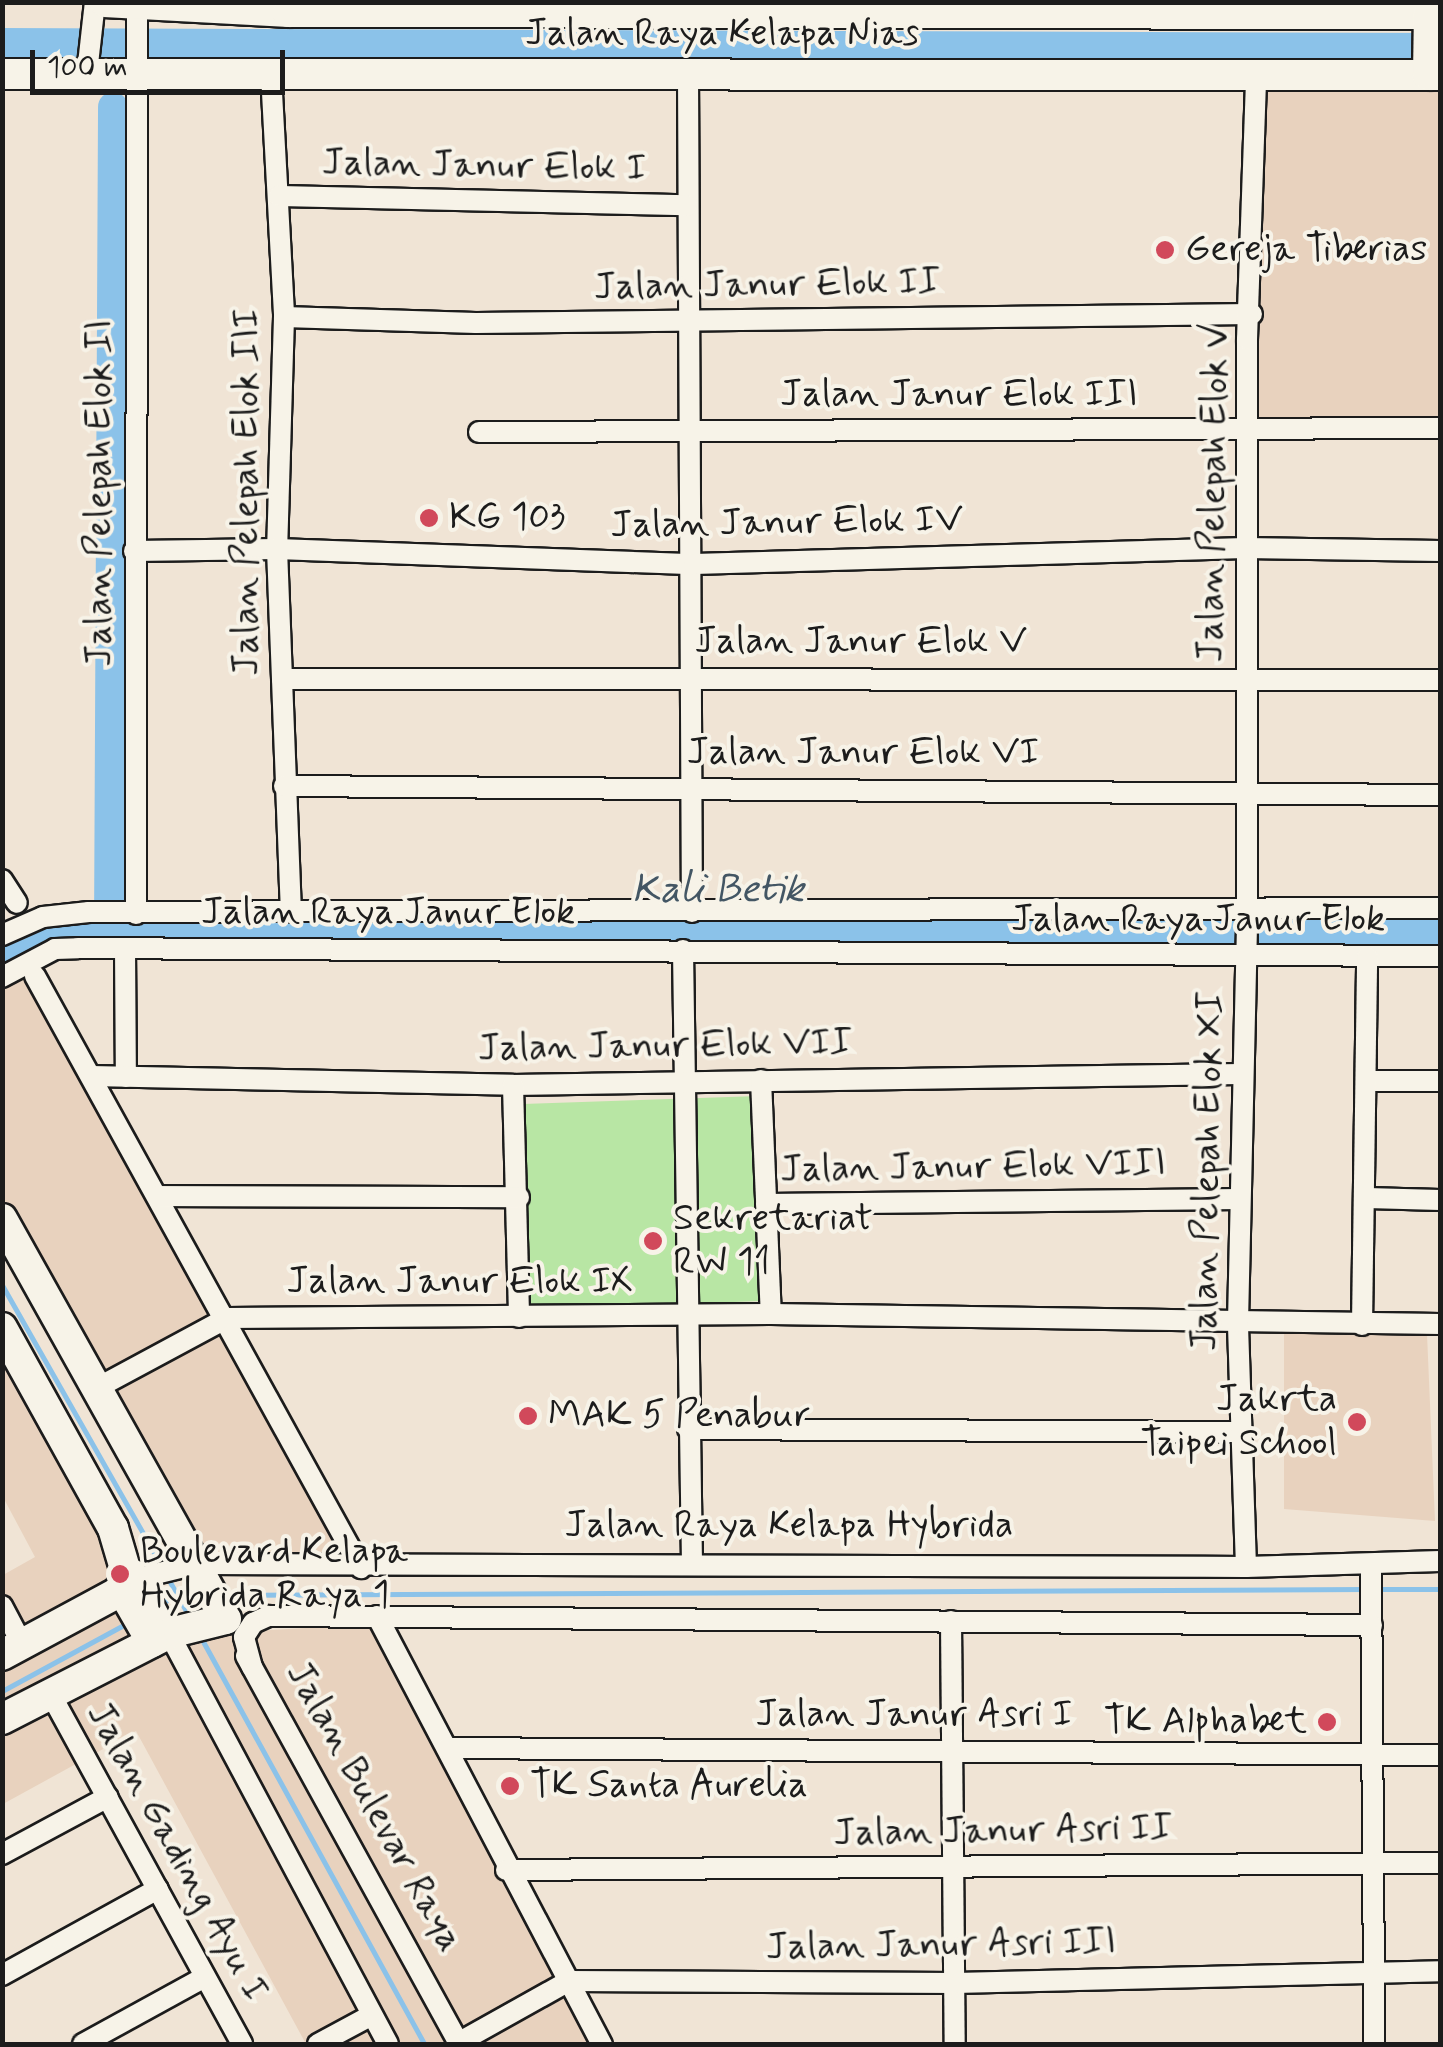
<!DOCTYPE html>
<html>
<head>
<meta charset="utf-8">
<style>
	body { margin:0 }
	#map { position:relative; width:1443px; height:2047px; overflow:hidden; background:#f0e4d5; font-family:Mynerve,sans-serif }
	div>[style] { position:absolute }
	.built>* { inset:0; background:#e8d2be }
	.green>* { inset:0; background:#b8e6a4 }
	.stream>* { height:5px; margin:-2.5px; padding:0 2.5px; transform-origin:2.5px; border-radius:2.5px; background:#8bc2e9 }
	.river>* { height:30px; margin:-15px; padding:0 15px; transform-origin:15px; border-radius:15px; background:#8bc2e9 }
	.roads { filter:drop-shadow(2px 0 #1c1c1c) drop-shadow(-2px 0 #1c1c1c) drop-shadow(0 2px #1c1c1c) drop-shadow(0 -2px #1c1c1c) }
	.street>* { height:20px; margin:-10px; padding:0 10px; transform-origin:10px; border-radius:10px; background:#f7f3e8 }
	.secondary>* { height:30px; margin:-15px; padding:0 15px; transform-origin:15px; border-radius:15px; background:#f7f3e8 }
	.dots>* { width:28px; height:28px; translate:-50% -50%; box-sizing:border-box; border:5px solid #f7f3e8; border-radius:50% }
	span { translate:-50% -50%; white-space:nowrap; text-align:center; line-height:1.15; -webkit-text-stroke:8px #f7f3e8; paint-order:stroke }
	.street-label { font-size:38px; color:#1c1c1c }
	.poi-label { font-size:38px; color:#1c1c1c }
	.left { translate:0 -50%; text-align:left }
	.right { translate:-100% -50%; text-align:right }
	.water-label { font-size:40px; color:#435664; font-style:italic }
	.frame { position:absolute; inset:0; border:5px solid #1c1c1c; pointer-events:none }
	.scale { position:absolute; left:30px; top:50px; width:255px; height:45px; box-sizing:border-box; border:5px solid #1c1c1c; border-top:0; padding-left:12px; font-size:30px; line-height:35px; white-space:nowrap; color:#1c1c1c; -webkit-text-stroke:8px #f7f3e8; paint-order:stroke }
</style>
</head>
<body>
<div id="map">
	<div class="built">
		<i style="clip-path:polygon(1259px 79px,1440px 80px,1440px 422px,1257px 420px)"></i>
		<i style="clip-path:polygon(25px 968px,353px 1557px,199px 1563px,3px 1205px,2px 981px)"></i>
		<i style="clip-path:polygon(1284px 1332px,1427px 1334px,1435px 1521px,1284px 1509px)"></i>
		<i style="clip-path:polygon(2px 1341px,166px 1636px,375px 1624px,609px 2044px,306px 2044px,136px 1731px,3px 1804px,3px 1575px,35px 1557px,3px 1497px)"></i>
	</div>
	<div class="green">
		<i style="clip-path:polygon(758px 1096px,763px 1301px,528px 1309px,523px 1104px)"></i>
	</div>
	<div class="stream">
		<i style="left:2px;top:1285px;width:322px;rotate:60.4deg"></i>
		<i style="left:166px;top:1575px;width:49px;rotate:60.8deg"></i>
		<i style="left:1376px;top:1589px;width:64px"></i>
		<i style="left:226px;top:1595px;width:1139px;rotate:-0.3deg"></i>
		<i style="left:158px;top:1605px;width:21px;rotate:-28deg"></i>
		<i style="left:177px;top:1595px;width:23px"></i>
		<i style="left:200px;top:1636px;width:465px;rotate:61.2deg"></i>
		<i style="left:2px;top:1691px;width:142px;rotate:-28.5deg"></i>
	</div>
	<div class="river">
		<i style="left:2px;top:43px;width:1438px;rotate:0.2deg"></i>
		<i style="left:109px;top:932px;width:825px;rotate:-89.72deg"></i>
		<i style="left:2px;top:958px;width:41px;rotate:-27.8deg"></i>
		<i style="left:38px;top:939px;width:36px;rotate:-13deg"></i>
		<i style="left:73px;top:931px;width:1367px;rotate:-0.08deg"></i>
	</div>
	<div class="roads">
		<div class="street">
			<i style="left:87px;top:73px;width:71px;rotate:-83.6deg"></i>
			<i style="left:271px;top:74px;width:243px;rotate:86.9deg"></i>
			<i style="left:284px;top:317px;width:232px;rotate:91.7deg"></i>
			<i style="left:277px;top:549px;width:363px;rotate:87.8deg"></i>
			<i style="left:688px;top:74px;width:838px;rotate:89.73deg"></i>
			<i style="left:279px;top:196px;width:408px;rotate:1.3deg"></i>
			<i style="left:284px;top:317px;width:192px;rotate:1.8deg"></i>
			<i style="left:476px;top:323px;width:776px;rotate:-0.66deg"></i>
			<i style="left:479px;top:432px;width:961px;rotate:-0.24deg"></i>
			<i style="left:134px;top:551px;width:143px;rotate:-0.8deg"></i>
			<i style="left:277px;top:549px;width:417px;rotate:2.1deg"></i>
			<i style="left:694px;top:564px;width:551px;rotate:-1.66deg"></i>
			<i style="left:1245px;top:548px;width:195px;rotate:0.9deg"></i>
			<i style="left:282px;top:679px;width:1158px;rotate:0.05deg"></i>
			<i style="left:284px;top:786px;width:1156px;rotate:0.45deg"></i>
			<i style="left:2px;top:880px;width:27px;rotate:57deg"></i>
			<i style="left:136px;top:914px;width:912px;rotate:-89.94deg"></i>
			<i style="left:2px;top:935px;width:45px;rotate:-23.7deg"></i>
			<i style="left:43px;top:917px;width:46px;rotate:-6.2deg"></i>
			<i style="left:89px;top:912px;width:1351px;rotate:-0.17deg"></i>
			<i style="left:125px;top:948px;width:129px;rotate:89.6deg"></i>
			<i style="left:683px;top:950px;width:614px;rotate:89.16deg"></i>
			<i style="left:35px;top:976px;width:676px;rotate:61.16deg"></i>
			<i style="left:2px;top:977px;width:60px;rotate:-27.8deg"></i>
			<i style="left:55px;top:949px;width:23px;rotate:-2deg"></i>
			<i style="left:78px;top:948px;width:1362px;rotate:0.34deg"></i>
			<i style="left:91px;top:1076px;width:422px;rotate:1.2deg"></i>
			<i style="left:513px;top:1085px;width:728px;rotate:-0.87deg"></i>
			<i style="left:761px;top:1080px;width:234px;rotate:87.6deg"></i>
			<i style="left:1366px;top:1081px;width:74px"></i>
			<i style="left:513px;top:1085px;width:232px;rotate:88.5deg"></i>
			<i style="left:157px;top:1196px;width:362px;rotate:0.2deg"></i>
			<i style="left:1367px;top:1198px;width:73px;rotate:1.6deg"></i>
			<i style="left:766px;top:1204px;width:474px;rotate:-0.6deg"></i>
			<i style="left:1362px;top:1325px;width:368px;rotate:-89.2deg"></i>
			<i style="left:97px;top:1388px;width:148px;rotate:-28.3deg"></i>
			<i style="left:227px;top:1318px;width:544px;rotate:-0.42deg"></i>
			<i style="left:771px;top:1314px;width:669px;rotate:0.86deg"></i>
			<i style="left:688px;top:1429px;width:553px;rotate:0.31deg"></i>
			<i style="left:1371px;top:1564px;width:480px;rotate:89.6deg"></i>
			<i style="left:1246px;top:1567px;width:245px;rotate:-91.9deg"></i>
			<i style="left:1238px;top:1322px;width:397px;rotate:-88.7deg"></i>
			<i style="left:1247px;top:925px;width:586px;rotate:-90deg"></i>
			<i style="left:1247px;top:339px;width:262px;rotate:-88deg"></i>
			<i style="left:135px;top:1570px;width:537px;rotate:61.91deg"></i>
			<i style="left:139px;top:1578px;width:59px;rotate:-13.8deg"></i>
			<i style="left:196px;top:1564px;width:1050px;rotate:0.16deg"></i>
			<i style="left:1246px;top:1567px;width:194px;rotate:-1.8deg"></i>
			<i style="left:2px;top:1606px;width:43px;rotate:62.2deg"></i>
			<i style="left:377px;top:1616px;width:484px;rotate:62.3deg"></i>
			<i style="left:951px;top:1621px;width:423px;rotate:89.5deg"></i>
			<i style="left:246px;top:1656px;width:443px;rotate:61.2deg"></i>
			<i style="left:252px;top:1667px;width:31px;rotate:-105deg"></i>
			<i style="left:244px;top:1637px;width:17px;rotate:-57deg"></i>
			<i style="left:253px;top:1623px;width:17px;rotate:-25deg"></i>
			<i style="left:268px;top:1616px;width:1104px;rotate:0.47deg"></i>
			<i style="left:50px;top:1693px;width:400px;rotate:61.3deg"></i>
			<i style="left:447px;top:1748px;width:993px;rotate:0.4deg"></i>
			<i style="left:2px;top:1854px;width:120px;rotate:-28.3deg"></i>
			<i style="left:506px;top:1870px;width:934px;rotate:-0.43deg"></i>
			<i style="left:2px;top:1975px;width:178px;rotate:-28.9deg"></i>
			<i style="left:458px;top:2043px;width:127px;rotate:-29.2deg"></i>
			<i style="left:569px;top:1981px;width:386px;rotate:0.3deg"></i>
			<i style="left:955px;top:1983px;width:485px;rotate:-1.4deg"></i>
			<i style="left:83px;top:2044px;width:139px;rotate:-28.8deg"></i>
			<i style="left:318px;top:2044px;width:61px;rotate:-28.2deg"></i>
		</div>
		<div class="secondary">
			<i style="left:105px;top:2px;width:183px;rotate:3.1deg"></i>
			<i style="left:288px;top:12px;width:1152px;rotate:0.1deg"></i>
			<i style="left:2px;top:74px;width:1438px;rotate:0.04deg"></i>
			<i style="left:1428px;top:75px;width:61px;rotate:-89.1deg"></i>
			<i style="left:2px;top:1219px;width:458px;rotate:60.8deg"></i>
			<i style="left:226px;top:1619px;width:58px;rotate:166deg"></i>
			<i style="left:170px;top:1633px;width:189px;rotate:152.9deg"></i>
			<i style="left:2px;top:1328px;width:229px;rotate:61deg"></i>
			<i style="left:113px;top:1528px;width:53px;rotate:73.6deg"></i>
			<i style="left:128px;top:1579px;width:18px;rotate:128deg"></i>
			<i style="left:117px;top:1593px;width:131px;rotate:151.7deg"></i>
			<i style="left:122px;top:1590px;width:60px;rotate:60deg"></i>
		</div>
	</div>
	<div class="dots">
		<i style="left:1165px;top:250px;background:#d1495b"></i>
		<i style="left:429px;top:518px;background:#d1495b"></i>
		<i style="left:653px;top:1241px;background:#d1495b"></i>
		<i style="left:528px;top:1416px;background:#d1495b"></i>
		<i style="left:1357px;top:1422px;background:#d1495b"></i>
		<i style="left:120px;top:1574px;background:#d1495b"></i>
		<i style="left:1327px;top:1722px;background:#d1495b"></i>
		<i style="left:510px;top:1786px;background:#d1495b"></i>
	</div>
	<div class="street-label">
		<span style="left:722px;top:34px">Jalan Raya Kelapa Nias</span>
		<span style="left:484px;top:166px;rotate:1deg">Jalan Janur Elok I</span>
		<span style="left:767px;top:285px;rotate:-1deg">Jalan Janur Elok II</span>
		<span style="left:959px;top:395px">Jalan Janur Elok III</span>
		<span style="left:247px;top:492px;rotate:-90deg">Jalan Pelepah Elok III</span>
		<span style="left:100px;top:493px;rotate:-90deg">Jalan Pelepah Elok II</span>
		<span style="left:1214px;top:493px;rotate:-89deg">Jalan Pelepah Elok V</span>
		<span style="left:787px;top:523px;rotate:-1deg">Jalan Janur Elok IV</span>
		<span style="left:861px;top:642px">Jalan Janur Elok V</span>
		<span style="left:863px;top:753px">Jalan Janur Elok VI</span>
		<span style="left:388px;top:913px">Jalan Raya Janur Elok</span>
		<span style="left:1198px;top:920px">Jalan Raya Janur Elok</span>
		<span style="left:665px;top:1046px;rotate:-1deg">Jalan Janur Elok VII</span>
		<span style="left:973px;top:1167px;rotate:-1deg">Jalan Janur Elok VIII</span>
		<span style="left:1208px;top:1171px;rotate:-89deg">Jalan Pelepah Elok XI</span>
		<span style="left:460px;top:1282px">Jalan Janur Elok IX</span>
		<span style="left:789px;top:1526px">Jalan Raya Kelapa Hybrida</span>
		<span style="left:914px;top:1715px">Jalan Janur Asri I</span>
		<span style="left:374px;top:1807px;rotate:61deg">Jalan Bulevar Raya</span>
		<span style="left:1003px;top:1831px;rotate:-1deg">Jalan Janur Asri II</span>
		<span style="left:177px;top:1852px;rotate:61deg">Jalan Gading Ayu I</span>
		<span style="left:941px;top:1945px;rotate:-1deg">Jalan Janur Asri III</span>
	</div>
	<div class="poi-label">
		<span class="left" style="left:1185px;top:250px">Gereja Tiberias</span>
		<span class="left" style="left:449px;top:518px">KG 103</span>
		<span class="left" style="left:673px;top:1241px">Sekretariat<br>RW 11</span>
		<span class="right" style="left:1337px;top:1422px">Jakrta<br>Taipei School</span>
		<span class="left" style="left:548px;top:1416px">MAK 5 Penabur</span>
		<span class="left" style="left:140px;top:1574px">Boulevard Kelapa<br>Hybrida Raya 1</span>
		<span class="right" style="left:1307px;top:1722px">TK Alphabet</span>
		<span class="left" style="left:530px;top:1786px">TK Santa Aurelia</span>
	</div>
	<div class="water-label">
		<span style="left:718px;top:890px">Kali Betik</span>
	</div>
	<div class="frame"></div>
	<div class="scale">100 m</div>
</div>
</body>
</html>
